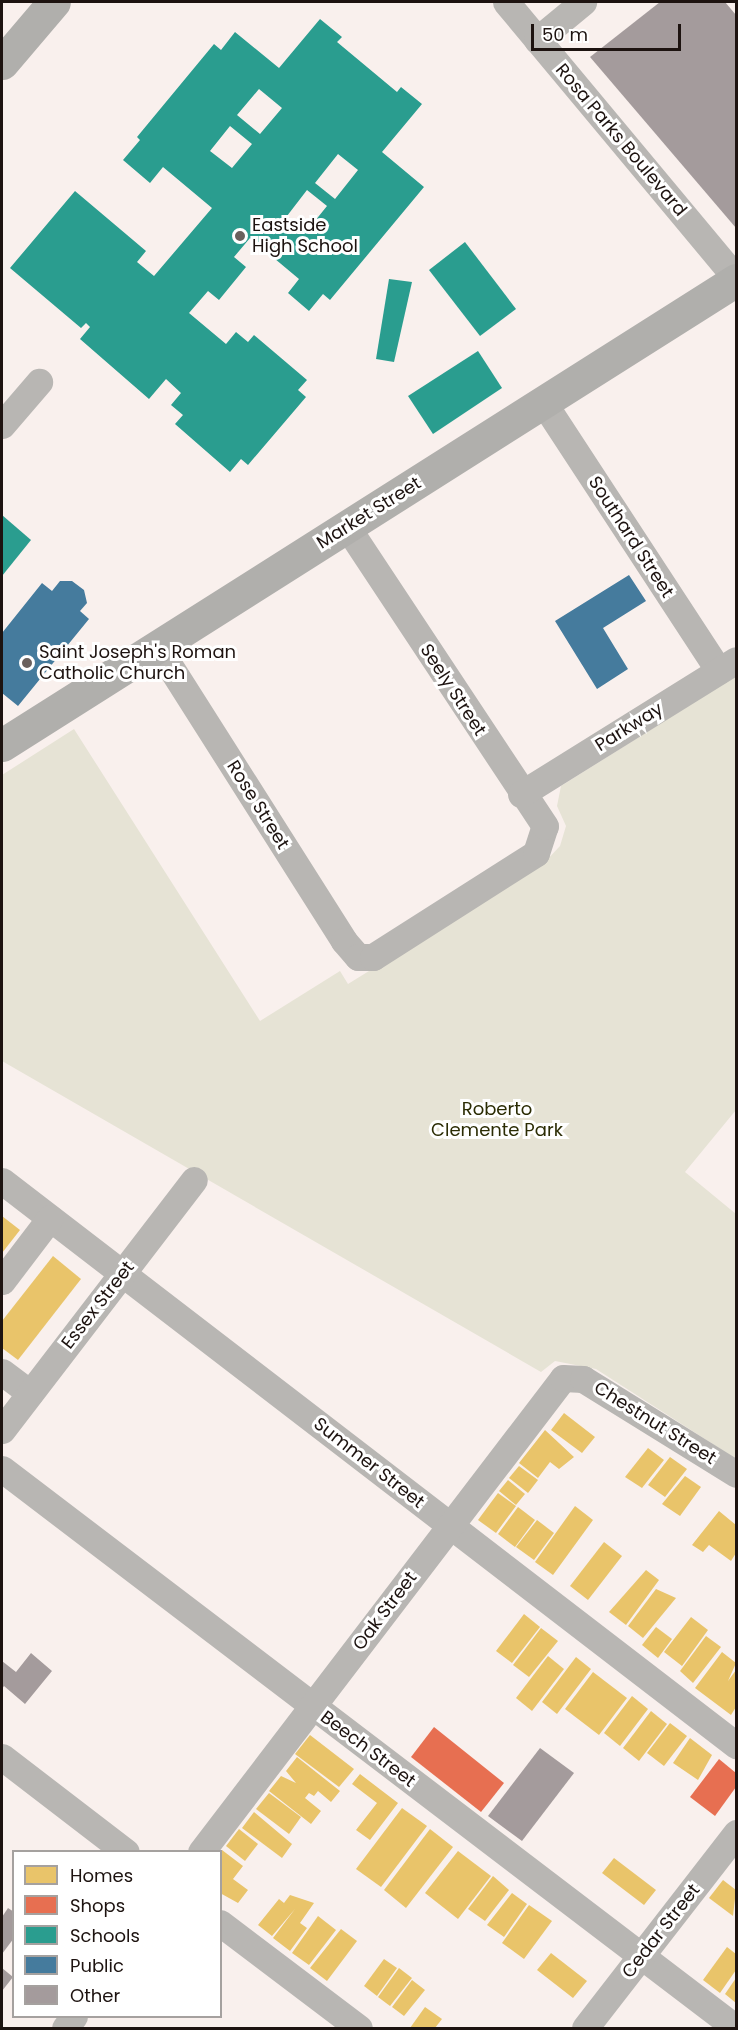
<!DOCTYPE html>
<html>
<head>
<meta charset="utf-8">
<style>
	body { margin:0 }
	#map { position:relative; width:738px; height:2030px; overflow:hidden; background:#f9f0ed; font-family:Poppins,sans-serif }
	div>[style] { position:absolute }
	.green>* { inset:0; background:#e6e3d5 }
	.homes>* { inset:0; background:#e9c46a }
	.shops>* { inset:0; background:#e76f51 }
	.schools>* { inset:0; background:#2a9d8f }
	.public>* { inset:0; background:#457b9d }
	.building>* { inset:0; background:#a49b9c }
	.minor>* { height:27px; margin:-13.5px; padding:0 13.5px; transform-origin:13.5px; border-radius:13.5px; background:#b8b6b3 }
	.major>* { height:33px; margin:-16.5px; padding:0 16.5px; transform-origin:16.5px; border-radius:16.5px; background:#b0afac }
	.dots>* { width:16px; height:16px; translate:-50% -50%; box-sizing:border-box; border:3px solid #fff; border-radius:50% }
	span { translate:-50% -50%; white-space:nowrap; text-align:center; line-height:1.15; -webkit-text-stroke:6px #fff; paint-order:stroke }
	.street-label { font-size:18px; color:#1d1310 }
	.poi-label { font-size:18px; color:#1d1310 }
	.left { translate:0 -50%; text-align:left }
	.park-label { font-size:18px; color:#2b2c04 }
	.frame { position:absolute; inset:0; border:3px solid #1d1310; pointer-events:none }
	.legend { position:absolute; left:12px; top:1850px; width:210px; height:168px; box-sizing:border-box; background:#fff; border:2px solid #a5a19f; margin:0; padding:8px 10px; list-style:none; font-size:18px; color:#1d1310 }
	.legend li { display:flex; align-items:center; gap:12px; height:30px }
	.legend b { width:30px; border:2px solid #a5a19f }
	.scale { position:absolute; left:531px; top:24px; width:150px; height:27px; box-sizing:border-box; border:3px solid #1d1310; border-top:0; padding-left:8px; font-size:18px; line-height:21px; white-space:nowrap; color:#1d1310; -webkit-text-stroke:4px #fff; paint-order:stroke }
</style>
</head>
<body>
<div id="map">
	<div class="green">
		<i style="clip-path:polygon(736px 676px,736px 1110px,685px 1172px,736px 1214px,736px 1459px,596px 1369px,555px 1361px,541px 1372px,2px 1061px,2px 775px,74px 729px,260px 1021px,340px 971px,348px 984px,545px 862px,560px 846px,566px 826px,557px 806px,561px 786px)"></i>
	</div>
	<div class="homes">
		<i style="clip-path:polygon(2px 1216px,20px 1230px,2px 1253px)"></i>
		<i style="clip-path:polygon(53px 1256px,81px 1279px,18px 1360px,2px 1348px,2px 1321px)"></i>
		<i style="clip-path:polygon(564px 1413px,595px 1437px,582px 1453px,551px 1430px)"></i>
		<i style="clip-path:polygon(545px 1430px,574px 1457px,559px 1469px,550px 1462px,538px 1478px,519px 1463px)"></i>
		<i style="clip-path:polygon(648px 1448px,664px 1460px,642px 1488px,625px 1477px)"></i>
		<i style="clip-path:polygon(670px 1457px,687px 1469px,665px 1497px,648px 1485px)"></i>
		<i style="clip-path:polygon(519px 1466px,538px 1480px,528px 1493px,509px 1478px)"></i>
		<i style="clip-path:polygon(685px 1476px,701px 1487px,680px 1516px,662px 1504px)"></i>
		<i style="clip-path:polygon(508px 1480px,525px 1494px,516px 1505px,499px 1491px)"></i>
		<i style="clip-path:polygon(498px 1493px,516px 1506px,496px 1533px,478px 1520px)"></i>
		<i style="clip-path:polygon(575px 1506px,593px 1520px,553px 1575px,535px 1562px)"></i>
		<i style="clip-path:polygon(518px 1507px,535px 1520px,515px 1547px,498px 1534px)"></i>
		<i style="clip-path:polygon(719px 1511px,736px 1525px,736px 1553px,731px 1561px,709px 1545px,703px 1552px,692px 1545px)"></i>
		<i style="clip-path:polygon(537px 1520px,554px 1533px,534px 1560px,516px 1547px)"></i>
		<i style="clip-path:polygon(604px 1542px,622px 1556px,588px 1600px,570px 1586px)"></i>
		<i style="clip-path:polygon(646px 1570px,659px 1580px,626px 1625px,609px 1612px)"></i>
		<i style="clip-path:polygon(656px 1589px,676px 1598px,643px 1638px,628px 1626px)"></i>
		<i style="clip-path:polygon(524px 1614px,540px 1627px,512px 1663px,496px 1651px)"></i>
		<i style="clip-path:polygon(691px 1617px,708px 1630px,682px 1666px,664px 1652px)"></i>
		<i style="clip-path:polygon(656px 1627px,672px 1639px,658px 1658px,642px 1645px)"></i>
		<i style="clip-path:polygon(541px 1628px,558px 1641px,529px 1677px,513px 1665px)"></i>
		<i style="clip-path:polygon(706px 1636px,721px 1647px,693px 1683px,680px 1671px)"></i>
		<i style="clip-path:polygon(722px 1652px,736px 1663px,728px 1681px,736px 1670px,736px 1707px,731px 1715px,695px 1688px)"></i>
		<i style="clip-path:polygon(548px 1656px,564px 1669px,532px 1711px,516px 1698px)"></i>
		<i style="clip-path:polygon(576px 1657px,591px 1669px,557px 1714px,542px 1702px)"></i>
		<i style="clip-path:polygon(593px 1672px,627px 1698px,599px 1735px,565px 1709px)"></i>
		<i style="clip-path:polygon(632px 1696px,648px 1709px,620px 1746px,604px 1733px)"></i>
		<i style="clip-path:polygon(651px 1711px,667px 1724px,639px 1761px,623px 1748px)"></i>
		<i style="clip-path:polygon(670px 1723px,687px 1736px,664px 1766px,647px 1753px)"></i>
		<i style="clip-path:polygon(310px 1735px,354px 1769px,339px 1787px,295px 1754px)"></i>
		<i style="clip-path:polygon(690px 1738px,712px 1755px,698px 1780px,673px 1763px)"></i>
		<i style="clip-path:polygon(297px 1757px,340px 1791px,331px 1802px,318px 1791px,314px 1796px,309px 1793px,305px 1798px,321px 1811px,311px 1824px,269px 1791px,281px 1776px,296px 1783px,286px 1771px)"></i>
		<i style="clip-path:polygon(360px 1774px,398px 1803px,370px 1840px,356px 1830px,377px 1803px,352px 1784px)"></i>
		<i style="clip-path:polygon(269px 1793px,301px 1817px,289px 1834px,256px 1809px)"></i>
		<i style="clip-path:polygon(402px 1808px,427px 1826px,381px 1887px,356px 1869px)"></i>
		<i style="clip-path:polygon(254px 1812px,292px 1844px,282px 1858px,242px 1828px)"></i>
		<i style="clip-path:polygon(239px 1829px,258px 1844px,245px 1861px,226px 1846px)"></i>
		<i style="clip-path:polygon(430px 1829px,453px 1847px,406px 1908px,384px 1890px)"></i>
		<i style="clip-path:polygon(222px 1850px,243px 1866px,233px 1879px,248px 1890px,238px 1903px,220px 1893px)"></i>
		<i style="clip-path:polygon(458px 1851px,491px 1876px,458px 1919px,425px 1893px)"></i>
		<i style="clip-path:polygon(614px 1858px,656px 1890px,644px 1905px,602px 1873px)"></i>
		<i style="clip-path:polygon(493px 1876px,509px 1890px,485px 1921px,468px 1909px)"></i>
		<i style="clip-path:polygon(723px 1880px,736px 1890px,733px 1916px,709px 1898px)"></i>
		<i style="clip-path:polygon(512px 1893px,527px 1904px,504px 1937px,487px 1925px)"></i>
		<i style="clip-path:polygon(290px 1895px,314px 1903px,300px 1923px,307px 1928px,290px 1951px,273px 1938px,295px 1909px,272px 1936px,258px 1925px,279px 1899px,284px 1903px)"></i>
		<i style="clip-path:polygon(529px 1905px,552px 1921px,524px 1959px,502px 1943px)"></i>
		<i style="clip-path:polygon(318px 1916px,336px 1930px,309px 1965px,292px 1953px)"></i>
		<i style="clip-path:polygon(341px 1929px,357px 1941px,327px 1981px,310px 1968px)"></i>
		<i style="clip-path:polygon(727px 1947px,736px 1954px,736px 1970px,720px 1993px,703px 1980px)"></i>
		<i style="clip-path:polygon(551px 1953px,587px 1981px,573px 1998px,537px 1970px)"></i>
		<i style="clip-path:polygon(384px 1959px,397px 1968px,377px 1996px,364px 1986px)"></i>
		<i style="clip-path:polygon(399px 1968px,412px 1978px,390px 2006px,378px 1997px)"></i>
		<i style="clip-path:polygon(736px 1978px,736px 2003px,725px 1994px)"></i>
		<i style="clip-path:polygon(412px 1980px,425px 1990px,404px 2016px,392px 2007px)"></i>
		<i style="clip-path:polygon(425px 2007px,442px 2019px,435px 2028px,410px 2028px)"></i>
	</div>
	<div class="shops">
		<i style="clip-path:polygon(434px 1727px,504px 1783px,481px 1812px,411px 1757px)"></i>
		<i style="clip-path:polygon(719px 1759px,736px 1773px,736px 1787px,715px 1816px,690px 1797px)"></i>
	</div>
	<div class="schools">
		<i style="clip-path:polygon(evenodd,320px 19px,342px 37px,337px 42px,397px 92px,401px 87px,422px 104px,382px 152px,424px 187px,330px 300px,323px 294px,309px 311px,288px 293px,299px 279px,250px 238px,234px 257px,246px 267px,219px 300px,208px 291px,189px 313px,226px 344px,236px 332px,248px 342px,254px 335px,307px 380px,298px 390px,306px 397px,248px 465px,241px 459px,230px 472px,175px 424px,183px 415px,171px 405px,181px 393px,166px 379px,149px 399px,80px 339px,90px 327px,86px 323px,81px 328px,10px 268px,75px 191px,146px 251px,137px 262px,154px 276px,212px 208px,163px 167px,150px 183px,123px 160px,140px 140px,137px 137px,214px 44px,221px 50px,235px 32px,279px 68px,320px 19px,259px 89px,282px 108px,260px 134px,237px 115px,259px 89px,320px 19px,230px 126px,252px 144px,232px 168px,210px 151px,230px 126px,320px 19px,338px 154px,358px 170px,335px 199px,315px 183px,338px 154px,320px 19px,307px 190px,327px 206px,306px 232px,287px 216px,307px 190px)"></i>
		<i style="clip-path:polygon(465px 242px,516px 309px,480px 336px,429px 270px)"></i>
		<i style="clip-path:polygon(389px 279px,412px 282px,394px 362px,376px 359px)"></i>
		<i style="clip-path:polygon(478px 351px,502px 388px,433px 434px,408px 396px)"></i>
		<i style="clip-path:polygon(2px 515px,31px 540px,2px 576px)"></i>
	</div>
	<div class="public">
		<i style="clip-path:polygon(629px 575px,646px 601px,603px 628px,628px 669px,597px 689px,555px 621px)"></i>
		<i style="clip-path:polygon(60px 581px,72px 581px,84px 590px,87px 603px,80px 611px,89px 619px,18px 706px,2px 693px,2px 633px,42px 583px,52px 591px)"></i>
	</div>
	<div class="building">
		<i style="clip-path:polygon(660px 2px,725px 2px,736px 15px,736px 228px,590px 57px)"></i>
		<i style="clip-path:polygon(31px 1653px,52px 1671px,25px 1704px,4px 1686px,2px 1689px,2px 1661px,16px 1672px)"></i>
		<i style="clip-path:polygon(540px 1748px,574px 1773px,522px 1841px,488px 1816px)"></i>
		<i style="clip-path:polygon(8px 1908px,14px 1912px,14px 1938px,2px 1954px,2px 1917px)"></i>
		<i style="clip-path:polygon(2px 1968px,13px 1977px,2px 1991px)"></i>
	</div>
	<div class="minor">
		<i style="left:506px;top:2px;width:359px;rotate:50.2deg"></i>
		<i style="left:537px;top:40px;width:60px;rotate:-39.6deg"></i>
		<i style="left:543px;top:402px;width:321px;rotate:56.8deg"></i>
		<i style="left:2px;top:425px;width:57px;rotate:-49.3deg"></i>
		<i style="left:157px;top:646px;width:349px;rotate:57.6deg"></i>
		<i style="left:344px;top:941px;width:21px;rotate:49deg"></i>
		<i style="left:358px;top:957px;width:15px"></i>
		<i style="left:373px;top:957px;width:193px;rotate:-32.5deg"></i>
		<i style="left:536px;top:853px;width:28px;rotate:-72deg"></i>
		<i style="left:545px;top:826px;width:359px;rotate:-123.5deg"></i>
		<i style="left:521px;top:794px;width:253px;rotate:-31.9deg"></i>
		<i style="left:2px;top:1181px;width:926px;rotate:37.54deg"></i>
		<i style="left:2px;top:1281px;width:79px;rotate:-52.7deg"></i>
		<i style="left:2px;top:1372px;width:35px;rotate:37deg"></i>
		<i style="left:2px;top:1430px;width:315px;rotate:-52.5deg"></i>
		<i style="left:2px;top:1469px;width:923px;rotate:37.29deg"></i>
		<i style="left:2px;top:1757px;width:156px;rotate:37.5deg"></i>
		<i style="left:201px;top:1852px;width:596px;rotate:-52.63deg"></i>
		<i style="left:563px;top:1378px;width:20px;rotate:3deg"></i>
		<i style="left:583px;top:1379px;width:180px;rotate:31.8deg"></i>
		<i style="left:220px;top:1923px;width:174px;rotate:37.1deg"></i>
		<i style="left:65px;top:2028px;width:15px;rotate:-53deg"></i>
		<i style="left:585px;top:2028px;width:247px;rotate:-52.2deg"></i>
	</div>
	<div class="major">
		<i style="left:2px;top:63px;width:80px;rotate:-49.6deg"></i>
		<i style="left:2px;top:745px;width:869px;rotate:-32.35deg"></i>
	</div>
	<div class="dots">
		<i style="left:240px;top:236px;background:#6a605d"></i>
		<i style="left:27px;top:663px;background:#6a605d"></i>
	</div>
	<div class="street-label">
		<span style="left:621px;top:140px;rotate:50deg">Rosa Parks Boulevard</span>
		<span style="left:369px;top:513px;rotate:-32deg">Market Street</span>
		<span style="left:631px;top:537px;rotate:57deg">Southard Street</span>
		<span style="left:453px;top:690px;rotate:57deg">Seely Street</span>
		<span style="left:629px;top:727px;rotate:-32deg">Parkway</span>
		<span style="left:258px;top:805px;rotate:58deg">Rose Street</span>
		<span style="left:98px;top:1305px;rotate:-52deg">Essex Street</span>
		<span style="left:655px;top:1423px;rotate:32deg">Chestnut Street</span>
		<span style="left:369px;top:1463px;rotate:38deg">Summer Street</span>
		<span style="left:385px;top:1611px;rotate:-53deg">Oak Street</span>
		<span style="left:368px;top:1749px;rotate:37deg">Beech Street</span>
		<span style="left:661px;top:1931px;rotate:-52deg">Cedar Street</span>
	</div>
	<div class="poi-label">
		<span class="left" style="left:252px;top:236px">Eastside<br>High School</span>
		<span class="left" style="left:39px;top:663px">Saint Joseph's Roman<br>Catholic Church</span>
	</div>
	<div class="park-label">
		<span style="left:497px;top:1120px">Roberto<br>Clemente Park</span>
	</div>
	<div class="frame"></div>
	<ul class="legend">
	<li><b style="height:16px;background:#e9c46a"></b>Homes</li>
	<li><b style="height:16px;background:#e76f51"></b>Shops</li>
	<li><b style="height:16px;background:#2a9d8f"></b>Schools</li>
	<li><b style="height:16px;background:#457b9d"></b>Public</li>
	<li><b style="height:16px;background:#a49b9c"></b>Other</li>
	</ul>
	<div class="scale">50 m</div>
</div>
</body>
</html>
